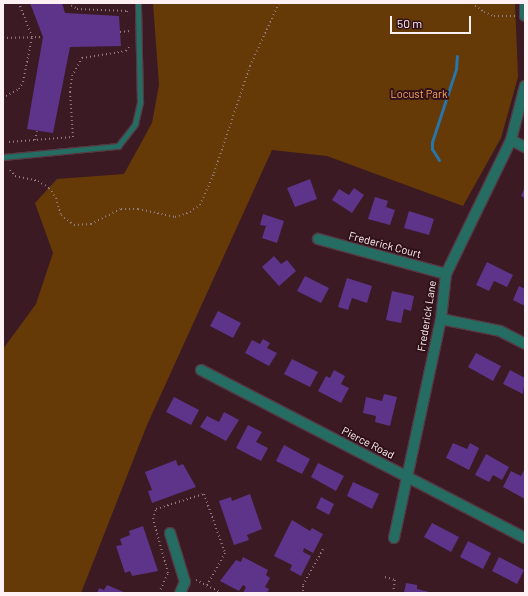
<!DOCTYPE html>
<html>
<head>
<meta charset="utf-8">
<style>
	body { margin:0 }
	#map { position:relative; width:528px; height:596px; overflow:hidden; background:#3b1a24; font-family:Barlow,sans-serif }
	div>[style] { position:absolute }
	.green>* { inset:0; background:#663a06 }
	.stream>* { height:3px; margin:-1.5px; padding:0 1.5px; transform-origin:1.5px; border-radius:1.5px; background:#2775a9 }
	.building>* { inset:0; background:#5d348a }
	.path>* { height:2px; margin-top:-1px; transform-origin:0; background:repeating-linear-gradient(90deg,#937b82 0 1px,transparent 0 4px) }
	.roads { filter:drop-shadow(1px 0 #563841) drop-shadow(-1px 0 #563841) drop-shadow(0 1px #563841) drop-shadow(0 -1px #563841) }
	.lane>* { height:5px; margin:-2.5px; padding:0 2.5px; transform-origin:2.5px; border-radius:2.5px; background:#256c63 }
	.street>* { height:10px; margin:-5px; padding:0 5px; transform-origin:5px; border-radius:5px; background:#256c63 }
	span { translate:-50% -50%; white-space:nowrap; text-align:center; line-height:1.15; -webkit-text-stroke:4px #30111a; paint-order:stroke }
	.park-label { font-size:11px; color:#fdab5c }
	.street-label { font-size:11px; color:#fef0f3 }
	.frame { position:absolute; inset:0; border:4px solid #fef0f3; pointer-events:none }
	.scale { position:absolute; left:390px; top:16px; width:81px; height:18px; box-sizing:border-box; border:2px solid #fef0f3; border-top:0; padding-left:5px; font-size:12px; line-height:14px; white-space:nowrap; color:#fef0f3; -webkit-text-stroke:3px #30111a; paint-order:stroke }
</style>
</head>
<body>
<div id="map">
	<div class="green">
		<i style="clip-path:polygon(153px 3px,515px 3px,518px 77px,501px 138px,463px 206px,327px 156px,272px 150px,147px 425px,81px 593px,3px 593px,3px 349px,36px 304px,53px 253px,35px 203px,57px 179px,124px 174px,152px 123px,159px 85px)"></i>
	</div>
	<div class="stream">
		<i style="left:439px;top:160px;width:13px;rotate:-122deg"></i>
		<i style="left:432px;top:149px;width:7px;rotate:-90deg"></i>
		<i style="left:432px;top:142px;width:77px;rotate:-71.8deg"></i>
		<i style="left:456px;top:69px;width:13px;rotate:-86deg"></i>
	</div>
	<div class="building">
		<i style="clip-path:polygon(30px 3px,62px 3px,65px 13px,119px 16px,121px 46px,70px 47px,53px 133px,27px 129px,43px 37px)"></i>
		<i style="clip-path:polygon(310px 179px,317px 199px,295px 207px,287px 188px)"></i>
		<i style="clip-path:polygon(525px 187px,525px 198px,521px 196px)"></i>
		<i style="clip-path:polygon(354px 188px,364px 195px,352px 213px,332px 200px,339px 189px,349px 195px)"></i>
		<i style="clip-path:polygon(375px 197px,388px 201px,386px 207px,395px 210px,390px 225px,368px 219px)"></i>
		<i style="clip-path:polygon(409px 211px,434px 219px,429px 235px,404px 228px)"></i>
		<i style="clip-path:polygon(263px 214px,284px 221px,277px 243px,262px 238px,266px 226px,260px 225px)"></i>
		<i style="clip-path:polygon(274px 256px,281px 264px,287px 260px,296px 271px,279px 286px,262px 267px)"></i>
		<i style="clip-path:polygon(487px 262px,513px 275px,507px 287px,494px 281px,489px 291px,476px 285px)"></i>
		<i style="clip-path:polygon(305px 276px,329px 288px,321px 303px,297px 291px)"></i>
		<i style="clip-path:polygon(347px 278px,372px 286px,367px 303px,352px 298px,348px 310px,338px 307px)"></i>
		<i style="clip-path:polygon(519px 286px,525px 289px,525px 306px,513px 300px)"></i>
		<i style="clip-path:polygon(392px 291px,414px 296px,411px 311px,404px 309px,401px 323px,386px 320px)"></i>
		<i style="clip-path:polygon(218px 311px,241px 323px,233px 338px,210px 326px)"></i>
		<i style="clip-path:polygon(263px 339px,270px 343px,267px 348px,277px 353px,269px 366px,245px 353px,252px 340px,260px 344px)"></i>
		<i style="clip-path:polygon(476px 353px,501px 366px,493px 381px,468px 367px)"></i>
		<i style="clip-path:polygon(292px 359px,318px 372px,310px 387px,284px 374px)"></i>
		<i style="clip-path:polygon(334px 370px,345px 376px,341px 384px,349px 388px,341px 403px,318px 391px,326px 376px,330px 378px)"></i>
		<i style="clip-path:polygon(510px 370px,525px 378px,523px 394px,503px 384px)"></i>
		<i style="clip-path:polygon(384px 394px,397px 397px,390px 426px,375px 422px,376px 416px,363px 413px,366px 397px,382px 401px)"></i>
		<i style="clip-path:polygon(174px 397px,199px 410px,191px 425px,166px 412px)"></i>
		<i style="clip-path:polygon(224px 412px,239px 420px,226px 441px,200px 427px,207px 416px,219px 422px)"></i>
		<i style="clip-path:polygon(248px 425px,262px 432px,256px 442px,268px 448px,261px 461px,236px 448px)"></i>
		<i style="clip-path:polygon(453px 443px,467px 449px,470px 443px,479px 448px,469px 470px,446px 458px)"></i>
		<i style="clip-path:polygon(284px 445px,310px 459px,302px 474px,276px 461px)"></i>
		<i style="clip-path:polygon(486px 454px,509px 467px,502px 480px,493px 475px,489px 482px,475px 475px)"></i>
		<i style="clip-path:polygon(176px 460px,178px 466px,183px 464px,196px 487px,152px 503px,148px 491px,152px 490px,145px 472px)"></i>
		<i style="clip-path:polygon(318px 463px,344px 476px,336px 491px,311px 477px)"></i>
		<i style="clip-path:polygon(524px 470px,525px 471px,525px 499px,503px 487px,511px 471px,521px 476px)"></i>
		<i style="clip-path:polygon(353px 482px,379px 494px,372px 509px,347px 496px)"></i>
		<i style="clip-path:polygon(250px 494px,262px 529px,247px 535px,249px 540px,234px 545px,219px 501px,231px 497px,232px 501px)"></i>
		<i style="clip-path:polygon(321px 497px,334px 504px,329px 515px,316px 508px)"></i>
		<i style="clip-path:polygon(292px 520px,310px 531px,312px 528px,323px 534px,313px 553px,304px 548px,303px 552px,311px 556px,301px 576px,290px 570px,292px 565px,274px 556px)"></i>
		<i style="clip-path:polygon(432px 523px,459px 537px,451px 552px,424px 537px)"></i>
		<i style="clip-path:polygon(143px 526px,158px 571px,132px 576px,130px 571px,125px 573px,116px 546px,122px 545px,120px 539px,130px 535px,129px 531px)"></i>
		<i style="clip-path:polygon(468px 541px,491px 553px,483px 569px,460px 557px)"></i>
		<i style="clip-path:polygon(243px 557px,268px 570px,266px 575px,270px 578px,265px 587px,269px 589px,267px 593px,243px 593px,246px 587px,243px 585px,239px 591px,220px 581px,236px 560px,241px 562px)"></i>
		<i style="clip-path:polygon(499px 557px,524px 570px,517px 584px,492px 571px)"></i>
		<i style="clip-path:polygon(406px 583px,417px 585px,417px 589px,433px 593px,404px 593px)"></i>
		<i style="clip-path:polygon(107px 585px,126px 593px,97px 593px,99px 588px,104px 590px)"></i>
	</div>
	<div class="path">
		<i style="left:68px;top:3px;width:11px;rotate:34deg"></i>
		<i style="left:77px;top:9px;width:50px;rotate:2.3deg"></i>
		<i style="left:127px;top:11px;width:4px;rotate:63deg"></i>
		<i style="left:472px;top:3px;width:15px;rotate:37deg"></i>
		<i style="left:484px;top:12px;width:11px;rotate:22deg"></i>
		<i style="left:494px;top:16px;width:22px"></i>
		<i style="left:120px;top:32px;width:10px;rotate:-6deg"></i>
		<i style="left:3px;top:38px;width:40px;rotate:-1.4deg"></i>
		<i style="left:6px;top:96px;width:15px;rotate:-28deg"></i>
		<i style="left:19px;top:89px;width:8px;rotate:-60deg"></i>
		<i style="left:23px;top:82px;width:46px;rotate:-78.7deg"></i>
		<i style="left:32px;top:37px;width:36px;rotate:-111deg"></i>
		<i style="left:35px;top:140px;width:9px;rotate:-77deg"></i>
		<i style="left:9px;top:142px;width:64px;rotate:-4.5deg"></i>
		<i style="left:73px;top:137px;width:45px;rotate:-93.8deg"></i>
		<i style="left:70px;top:92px;width:16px;rotate:-83deg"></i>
		<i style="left:72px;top:76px;width:21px;rotate:-61deg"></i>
		<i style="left:82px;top:58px;width:45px;rotate:-9deg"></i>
		<i style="left:126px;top:51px;width:7px;rotate:-56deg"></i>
		<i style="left:10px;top:170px;width:8px;rotate:50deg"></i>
		<i style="left:15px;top:176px;width:24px;rotate:12deg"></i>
		<i style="left:38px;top:181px;width:13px;rotate:32deg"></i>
		<i style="left:49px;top:188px;width:12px;rotate:55deg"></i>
		<i style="left:56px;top:198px;width:18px;rotate:74deg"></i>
		<i style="left:61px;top:215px;width:16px;rotate:38deg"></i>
		<i style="left:74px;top:225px;width:17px;rotate:-3deg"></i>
		<i style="left:91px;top:224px;width:34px;rotate:-27deg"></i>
		<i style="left:121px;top:209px;width:17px"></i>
		<i style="left:138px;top:209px;width:38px;rotate:12deg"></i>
		<i style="left:175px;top:217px;width:16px;rotate:-18deg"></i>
		<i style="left:190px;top:212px;width:12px;rotate:-35deg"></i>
		<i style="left:200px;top:205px;width:35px;rotate:-66deg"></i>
		<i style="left:214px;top:173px;width:113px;rotate:-71.4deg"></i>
		<i style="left:250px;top:66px;width:69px;rotate:-65.3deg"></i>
		<i style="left:385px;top:577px;width:10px;rotate:17deg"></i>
		<i style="left:395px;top:580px;width:13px;rotate:99deg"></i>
		<i style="left:196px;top:580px;width:28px;rotate:27deg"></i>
		<i style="left:159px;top:593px;width:22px;rotate:-66deg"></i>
		<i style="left:168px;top:573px;width:56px;rotate:-105.5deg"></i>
		<i style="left:153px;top:519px;width:10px;rotate:-73deg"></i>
		<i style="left:156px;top:509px;width:50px;rotate:-17.4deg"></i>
		<i style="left:204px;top:494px;width:63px;rotate:70.4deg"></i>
		<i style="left:225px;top:553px;width:38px;rotate:119deg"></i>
		<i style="left:299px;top:593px;width:4px;rotate:-27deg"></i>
		<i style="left:303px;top:591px;width:6px;rotate:-90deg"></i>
		<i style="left:303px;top:585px;width:41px;rotate:-60.9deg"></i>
	</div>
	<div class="roads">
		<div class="lane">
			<i style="left:3px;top:157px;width:116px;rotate:-5.5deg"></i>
			<i style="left:118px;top:146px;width:28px;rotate:-52deg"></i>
			<i style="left:135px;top:124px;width:23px;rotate:-77deg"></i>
			<i style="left:140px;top:102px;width:99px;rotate:-91.2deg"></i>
		</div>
		<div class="street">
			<i style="left:525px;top:3px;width:13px;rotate:90deg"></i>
			<i style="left:511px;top:140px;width:16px;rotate:27deg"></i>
			<i style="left:318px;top:239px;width:133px;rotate:15.3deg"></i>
			<i style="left:441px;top:319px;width:60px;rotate:11.5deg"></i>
			<i style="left:500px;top:331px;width:28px;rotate:27deg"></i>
			<i style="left:201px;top:370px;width:365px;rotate:27.4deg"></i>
			<i style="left:170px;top:533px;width:51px;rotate:73deg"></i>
			<i style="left:185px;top:582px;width:12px;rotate:114deg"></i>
			<i style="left:394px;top:538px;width:224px;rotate:-77.9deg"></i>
			<i style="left:441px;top:319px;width:45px;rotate:-83.7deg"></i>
			<i style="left:446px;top:274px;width:149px;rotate:-64.1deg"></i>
			<i style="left:511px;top:140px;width:56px;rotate:-75.5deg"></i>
		</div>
	</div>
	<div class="park-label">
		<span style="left:419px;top:94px">Locust Park</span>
	</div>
	<div class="street-label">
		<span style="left:385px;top:245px;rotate:15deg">Frederick Court</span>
		<span style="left:427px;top:316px;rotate:-81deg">Frederick Lane</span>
		<span style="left:368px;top:443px;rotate:27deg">Pierce Road</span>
	</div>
	<div class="frame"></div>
	<div class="scale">50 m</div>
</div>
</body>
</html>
